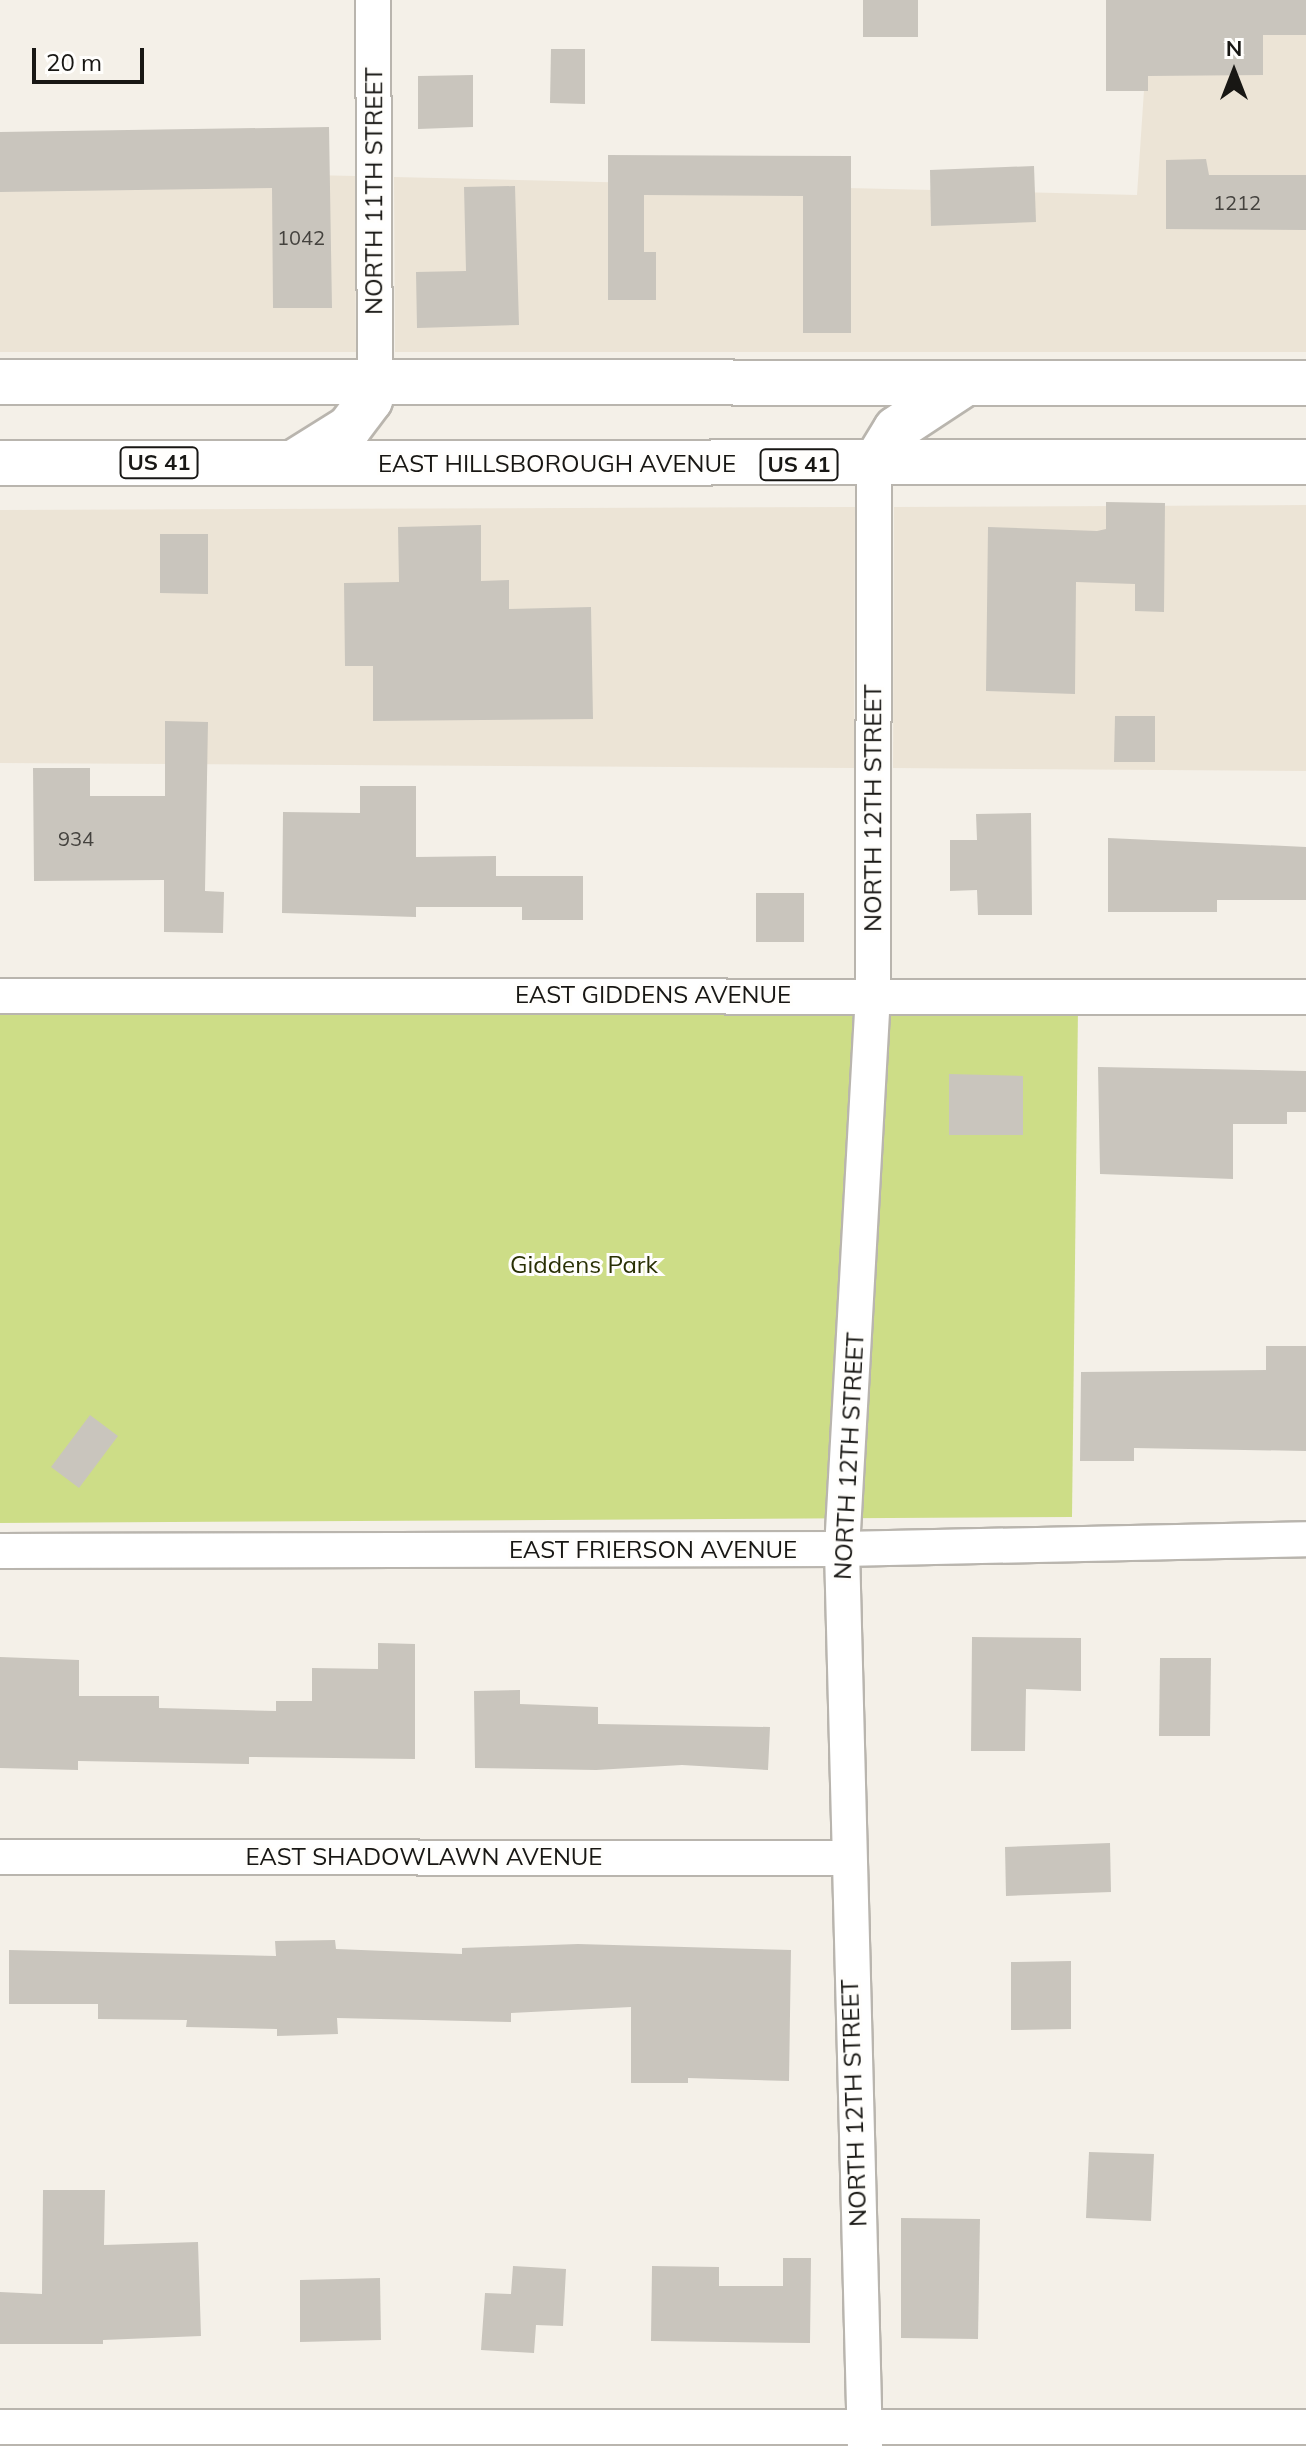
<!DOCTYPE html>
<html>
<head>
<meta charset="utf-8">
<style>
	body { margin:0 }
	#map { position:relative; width:1306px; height:2446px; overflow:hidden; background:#f4f0e8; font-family:Mulish,sans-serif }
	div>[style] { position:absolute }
	.built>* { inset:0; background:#ece4d6 }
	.green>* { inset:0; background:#cddd87 }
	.building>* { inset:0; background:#c9c5bd }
	.roads { filter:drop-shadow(2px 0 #b9b5ae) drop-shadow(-2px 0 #b9b5ae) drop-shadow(0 2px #b9b5ae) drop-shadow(0 -2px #b9b5ae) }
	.street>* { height:34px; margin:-17px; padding:0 17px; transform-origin:17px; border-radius:17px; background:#fff }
	.primary>* { height:44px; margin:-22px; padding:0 22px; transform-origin:22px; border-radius:22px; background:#fff }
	span { translate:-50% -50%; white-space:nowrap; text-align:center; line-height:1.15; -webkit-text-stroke:6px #fffefc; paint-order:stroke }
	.number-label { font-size:20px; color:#44423e }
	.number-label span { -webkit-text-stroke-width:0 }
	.shield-label span { padding:2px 6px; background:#fffefc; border:2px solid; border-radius:6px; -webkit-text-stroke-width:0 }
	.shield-label { font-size:22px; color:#181714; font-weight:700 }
	.street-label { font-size:24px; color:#181714 }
	.park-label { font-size:24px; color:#293004 }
	.north { position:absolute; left:1194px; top:32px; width:80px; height:80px; -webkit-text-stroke:6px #fffefc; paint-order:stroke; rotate:0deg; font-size:22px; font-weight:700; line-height:32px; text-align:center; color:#181714 }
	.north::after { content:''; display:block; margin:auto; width:28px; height:36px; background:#181714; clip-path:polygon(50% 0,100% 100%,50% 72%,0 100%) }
	.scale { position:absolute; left:32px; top:48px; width:112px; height:36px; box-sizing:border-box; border:4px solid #181714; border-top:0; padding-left:10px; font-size:24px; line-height:28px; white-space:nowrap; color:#181714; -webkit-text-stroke:6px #fffefc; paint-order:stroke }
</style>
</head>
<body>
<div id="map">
	<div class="built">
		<i style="clip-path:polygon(1150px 0,1306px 0,1306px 352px,395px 352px,394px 177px,1137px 195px)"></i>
		<i style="clip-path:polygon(0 168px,355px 176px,356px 352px,0 352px)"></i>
		<i style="clip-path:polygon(1306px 505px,1306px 771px,893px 768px,894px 507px)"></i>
		<i style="clip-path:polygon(855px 507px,854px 768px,0 763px,0 510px)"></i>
	</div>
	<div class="green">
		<i style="clip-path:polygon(1078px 1009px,1072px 1517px,0 1523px,0 1011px)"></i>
	</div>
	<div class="building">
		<i style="clip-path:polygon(863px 0,918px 0,918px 37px,863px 37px)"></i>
		<i style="clip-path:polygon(1106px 0,1306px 0,1306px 35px,1263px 35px,1263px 75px,1148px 76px,1148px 91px,1106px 91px)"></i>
		<i style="clip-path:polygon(551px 49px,585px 49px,585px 104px,550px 103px)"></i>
		<i style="clip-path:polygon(473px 75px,473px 127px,418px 129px,418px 76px)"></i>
		<i style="clip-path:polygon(329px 127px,332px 308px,273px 308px,272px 188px,0 192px,0 132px)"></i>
		<i style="clip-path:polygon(608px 155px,851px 156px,851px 333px,803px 333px,803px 196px,644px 195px,644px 252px,656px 252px,656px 300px,608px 300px)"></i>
		<i style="clip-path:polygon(1206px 159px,1209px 175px,1306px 175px,1306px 230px,1166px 229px,1166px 160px)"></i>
		<i style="clip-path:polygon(1034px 166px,1036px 222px,931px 226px,930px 170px)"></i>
		<i style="clip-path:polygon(515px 186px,519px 325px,417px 328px,416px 272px,466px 271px,464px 187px)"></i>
		<i style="clip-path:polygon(1106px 502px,1165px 503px,1164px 612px,1135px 611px,1135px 584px,1076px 582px,1075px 694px,986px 691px,988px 527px,1097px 531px,1106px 529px)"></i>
		<i style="clip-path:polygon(481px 525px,481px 581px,509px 580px,509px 609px,591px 607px,593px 719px,373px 721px,373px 666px,345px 666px,344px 583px,399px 582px,398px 527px)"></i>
		<i style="clip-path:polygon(160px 534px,208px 534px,208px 594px,160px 593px)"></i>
		<i style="clip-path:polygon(1115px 716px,1155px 716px,1155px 762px,1114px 762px)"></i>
		<i style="clip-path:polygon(165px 721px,208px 722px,205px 891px,224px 892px,223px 933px,164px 932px,164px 880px,34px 881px,33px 768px,90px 768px,90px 796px,165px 796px)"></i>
		<i style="clip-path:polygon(360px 786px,416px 786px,416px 857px,496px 856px,496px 876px,583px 876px,583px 920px,522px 920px,522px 907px,416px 907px,416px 917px,282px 913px,283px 812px,360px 813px)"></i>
		<i style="clip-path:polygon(1031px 813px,1032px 915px,978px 915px,977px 890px,950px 891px,950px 840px,977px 840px,976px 814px)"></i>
		<i style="clip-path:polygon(1108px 838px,1306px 847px,1306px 900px,1217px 900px,1217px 912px,1108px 912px)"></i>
		<i style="clip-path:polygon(756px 893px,804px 893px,804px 942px,756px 942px)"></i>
		<i style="clip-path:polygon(1098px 1067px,1306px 1071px,1306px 1112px,1287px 1112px,1287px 1124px,1233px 1124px,1233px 1179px,1100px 1174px)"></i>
		<i style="clip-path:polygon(949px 1074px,1023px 1076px,1023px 1135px,949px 1135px)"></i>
		<i style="clip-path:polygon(1266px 1346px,1306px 1346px,1306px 1451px,1134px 1448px,1134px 1461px,1080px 1461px,1081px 1372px,1266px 1370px)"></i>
		<i style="clip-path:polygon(90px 1415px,118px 1436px,79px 1488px,51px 1467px)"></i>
		<i style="clip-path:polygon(972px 1637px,1081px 1638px,1081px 1691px,1026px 1689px,1025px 1751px,971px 1751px)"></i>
		<i style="clip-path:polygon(378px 1643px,415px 1644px,415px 1759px,249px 1757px,249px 1764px,78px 1761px,78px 1770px,0 1768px,0 1657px,79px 1660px,79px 1696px,159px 1696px,159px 1708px,276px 1711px,276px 1701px,312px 1701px,312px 1668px,378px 1669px)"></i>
		<i style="clip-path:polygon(1160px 1658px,1211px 1658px,1210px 1736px,1159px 1736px)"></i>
		<i style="clip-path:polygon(520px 1690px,520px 1704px,598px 1707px,598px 1724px,770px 1727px,768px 1770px,682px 1765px,596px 1770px,475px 1768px,474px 1691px)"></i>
		<i style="clip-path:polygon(1110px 1843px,1111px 1892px,1006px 1896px,1005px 1847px)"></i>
		<i style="clip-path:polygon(335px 1940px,336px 1949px,462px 1954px,462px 1948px,578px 1944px,791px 1950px,789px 2081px,688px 2078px,688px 2083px,631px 2083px,631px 2007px,511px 2013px,511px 2022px,337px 2018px,338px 2034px,277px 2036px,277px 2029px,186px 2027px,187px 2020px,98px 2019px,98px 2004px,9px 2004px,9px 1950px,276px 1956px,275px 1941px)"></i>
		<i style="clip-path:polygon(1071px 1961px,1071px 2029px,1011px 2030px,1011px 1962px)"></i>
		<i style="clip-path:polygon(1089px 2152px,1154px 2154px,1151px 2221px,1086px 2218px)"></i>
		<i style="clip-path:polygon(43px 2190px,105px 2190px,104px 2245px,198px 2242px,201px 2336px,103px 2340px,103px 2344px,0 2344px,0 2292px,42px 2294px)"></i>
		<i style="clip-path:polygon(901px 2218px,980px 2219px,978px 2339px,901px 2338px)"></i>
		<i style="clip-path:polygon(783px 2258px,811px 2258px,810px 2343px,651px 2341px,652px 2266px,719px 2267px,719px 2286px,783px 2286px)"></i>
		<i style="clip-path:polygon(513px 2266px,566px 2269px,563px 2326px,536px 2325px,534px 2353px,481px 2350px,485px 2293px,511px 2294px)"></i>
		<i style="clip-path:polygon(380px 2278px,381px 2340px,300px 2342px,300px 2280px)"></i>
	</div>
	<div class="roads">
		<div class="street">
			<i style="left:373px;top:0;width:381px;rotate:89.7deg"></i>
			<i style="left:0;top:996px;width:1306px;rotate:0.04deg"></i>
			<i style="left:0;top:1551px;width:842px;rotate:-0.14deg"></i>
			<i style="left:842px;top:1549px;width:464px;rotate:-1.2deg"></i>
			<i style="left:0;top:1857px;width:847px;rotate:0.07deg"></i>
			<i style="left:0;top:2427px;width:1306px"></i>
			<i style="left:865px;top:2446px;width:897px;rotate:-91.47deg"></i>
			<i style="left:842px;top:1549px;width:555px;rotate:-86.8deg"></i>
			<i style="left:873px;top:995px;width:530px;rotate:-89.89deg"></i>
		</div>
		<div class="primary">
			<i style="left:0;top:382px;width:1306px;rotate:0.04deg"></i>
			<i style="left:0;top:463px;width:1306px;rotate:-0.04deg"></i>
			<i style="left:293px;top:463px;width:66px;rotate:-32deg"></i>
			<i style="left:349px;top:428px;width:35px;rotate:-53deg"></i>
			<i style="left:370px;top:400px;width:20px;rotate:-75deg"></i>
			<i style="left:874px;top:465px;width:42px;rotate:-58.6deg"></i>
			<i style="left:896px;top:429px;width:84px;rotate:-33.3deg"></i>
		</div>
	</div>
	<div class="number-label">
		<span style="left:1237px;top:202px">1212</span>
		<span style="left:301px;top:237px">1042</span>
		<span style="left:76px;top:838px">934</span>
	</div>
	<div class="shield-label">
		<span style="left:159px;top:463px">US 41</span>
		<span style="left:799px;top:465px">US 41</span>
	</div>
	<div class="street-label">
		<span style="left:374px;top:191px;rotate:-90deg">NORTH 11TH STREET</span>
		<span style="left:557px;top:464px">EAST HILLSBOROUGH AVENUE</span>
		<span style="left:873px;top:808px;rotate:-90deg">NORTH 12TH STREET</span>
		<span style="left:653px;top:995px">EAST GIDDENS AVENUE</span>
		<span style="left:849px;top:1456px;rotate:-87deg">NORTH 12TH STREET</span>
		<span style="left:653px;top:1550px">EAST FRIERSON AVENUE</span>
		<span style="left:424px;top:1857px">EAST SHADOWLAWN AVENUE</span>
		<span style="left:854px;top:2103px;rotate:-92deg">NORTH 12TH STREET</span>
	</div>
	<div class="park-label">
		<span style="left:584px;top:1265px">Giddens Park</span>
	</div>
	<div class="north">N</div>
	<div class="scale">20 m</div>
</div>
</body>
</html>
